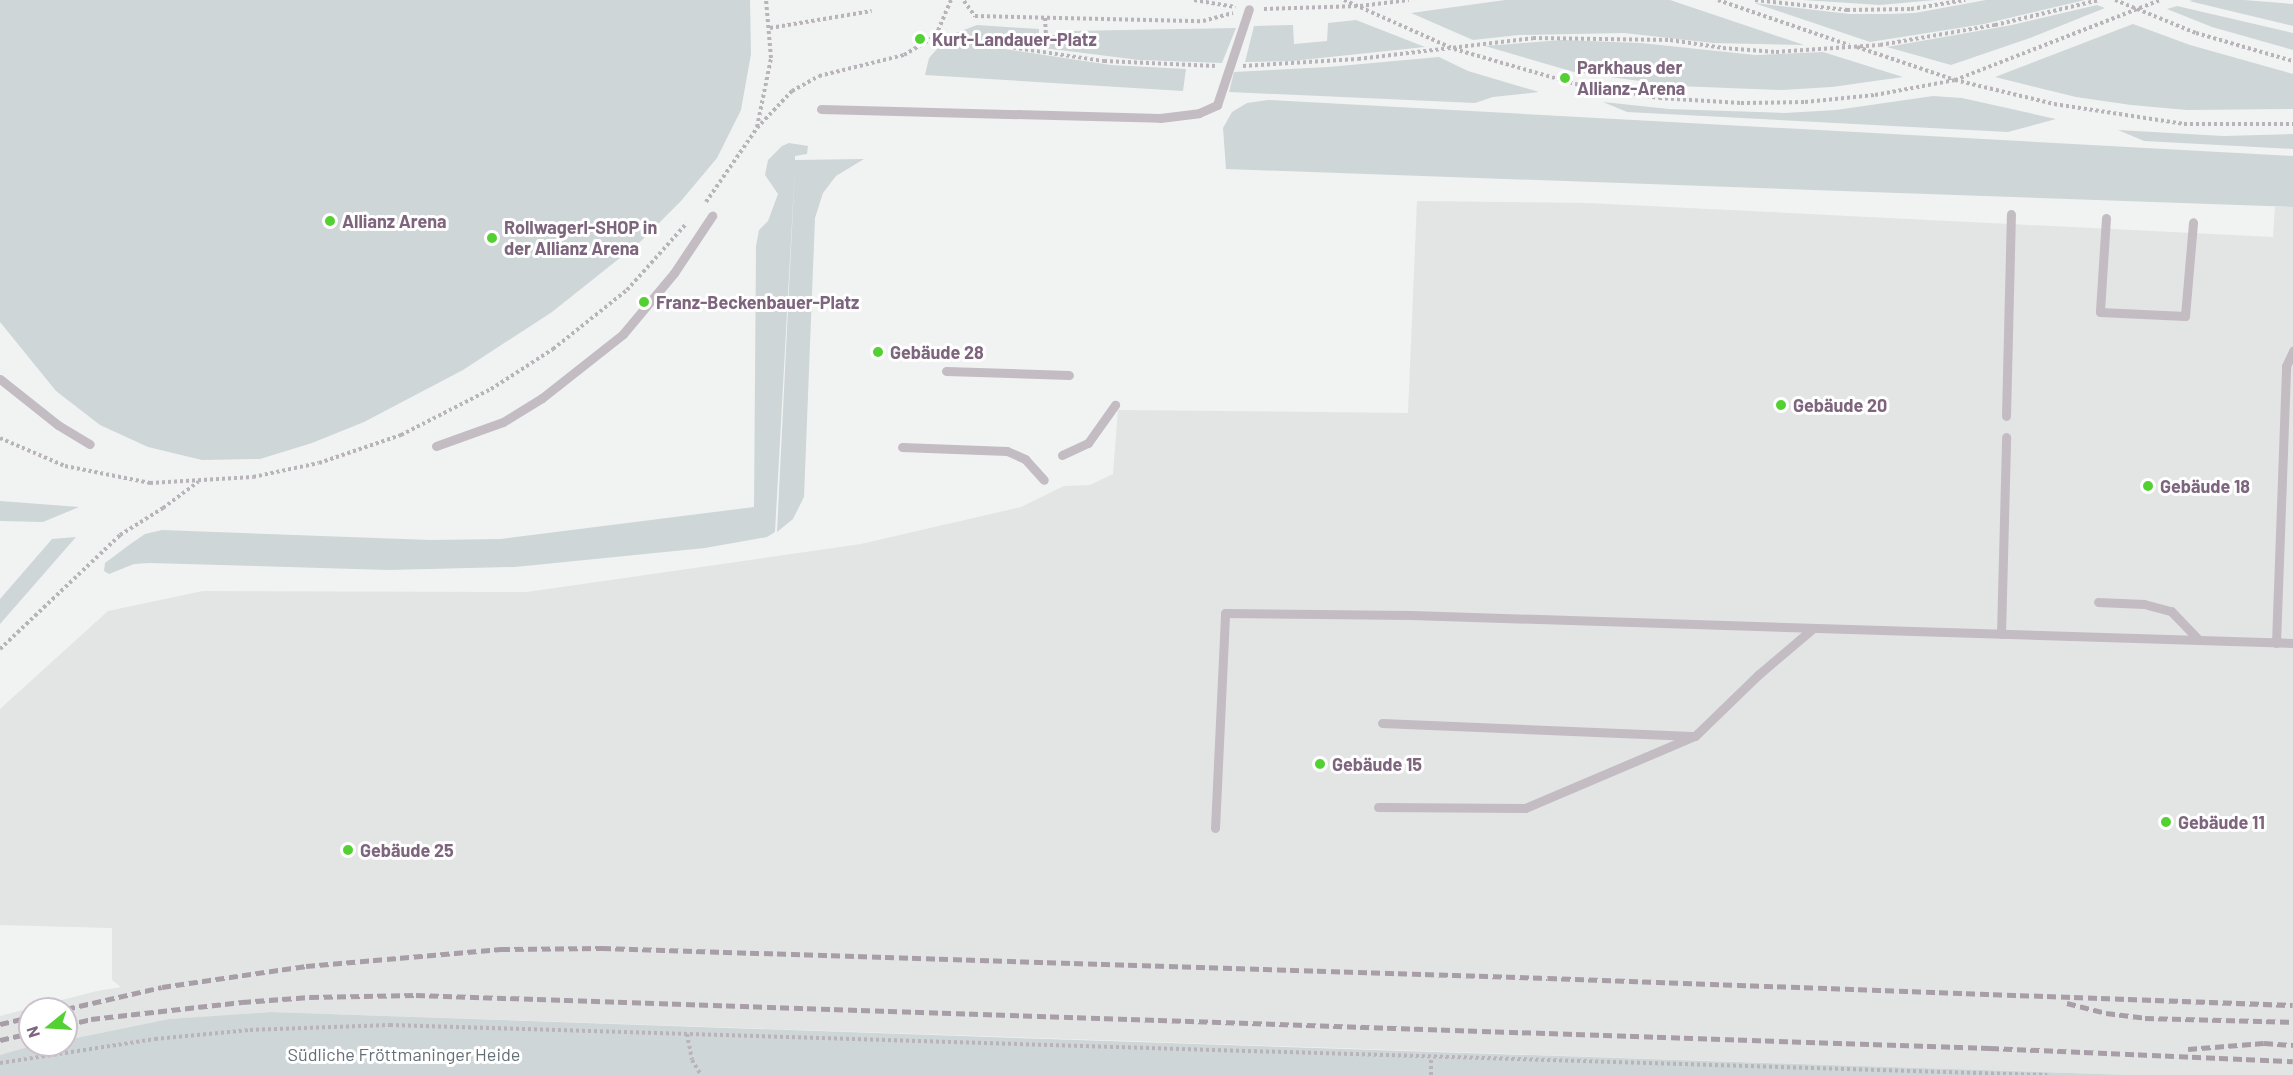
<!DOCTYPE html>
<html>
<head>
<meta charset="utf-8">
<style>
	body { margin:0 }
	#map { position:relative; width:2293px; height:1075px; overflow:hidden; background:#f0f3f2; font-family:Barlow,sans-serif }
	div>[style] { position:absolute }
	.built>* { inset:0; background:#e3e4e4 }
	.green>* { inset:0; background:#cfd6d8 }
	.path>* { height:4px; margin-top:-2px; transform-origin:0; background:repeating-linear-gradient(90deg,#b9b4b9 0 3px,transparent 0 6px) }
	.service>* { height:9px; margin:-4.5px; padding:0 4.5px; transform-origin:4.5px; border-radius:4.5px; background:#c3bcc3 }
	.rail>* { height:4.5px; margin-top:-2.25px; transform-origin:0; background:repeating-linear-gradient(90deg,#a89ea8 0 9px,transparent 0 13.5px) }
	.dots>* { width:16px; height:16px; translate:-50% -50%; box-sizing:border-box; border:3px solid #fff; border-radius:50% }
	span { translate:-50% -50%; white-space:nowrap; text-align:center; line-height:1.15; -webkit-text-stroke:6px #fff; paint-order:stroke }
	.poi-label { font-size:18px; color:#7e657e; font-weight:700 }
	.left { translate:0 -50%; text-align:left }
	.park-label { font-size:18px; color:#636f76 }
	.north { position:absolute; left:18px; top:997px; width:60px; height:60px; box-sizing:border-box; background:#fff; border:2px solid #cbc1cb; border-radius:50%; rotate:252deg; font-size:16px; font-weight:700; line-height:24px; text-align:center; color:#7e657e }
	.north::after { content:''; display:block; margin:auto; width:21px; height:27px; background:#54d132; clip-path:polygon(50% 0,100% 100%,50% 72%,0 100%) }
</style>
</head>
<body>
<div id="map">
	<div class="built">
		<i style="clip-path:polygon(1417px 201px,1587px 203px,2273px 237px,2275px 207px,2293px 207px,2293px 1075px,2129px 1075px,271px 1012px,169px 1019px,66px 1040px,66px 1009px,30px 1009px,30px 1045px,40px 1045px,0 1055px,0 1016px,97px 991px,121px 987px,112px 980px,112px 928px,0 925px,0 709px,108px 611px,203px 591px,527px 592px,861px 544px,1021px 507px,1064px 486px,1090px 485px,1113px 474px,1118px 410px,1408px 413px)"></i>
	</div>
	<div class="green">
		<i style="clip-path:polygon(0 0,750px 0,751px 54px,741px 110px,717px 158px,681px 201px,640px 242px,552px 312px,463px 370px,364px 422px,312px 443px,260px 459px,202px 460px,148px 447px,100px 425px,56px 391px,0 322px)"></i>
		<i style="clip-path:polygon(1505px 0,1670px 0,1804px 45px,1713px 43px,1624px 33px,1519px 35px,1473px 40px,1411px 13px)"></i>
		<i style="clip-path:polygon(1803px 0,1935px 0,1880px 5px)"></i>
		<i style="clip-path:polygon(1986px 0,2085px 0,1984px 24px,1870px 42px,1754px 3px,1850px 14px,1888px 14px,1915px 13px)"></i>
		<i style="clip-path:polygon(2193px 0,2244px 0,2293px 4px,2293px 26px,2189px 1px)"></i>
		<i style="clip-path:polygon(2097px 5px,2105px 8px,2030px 38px,1951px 65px,1887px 47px,2012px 25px)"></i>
		<i style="clip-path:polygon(2177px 6px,2293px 33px,2293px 50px,2212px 27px,2167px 9px)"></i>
		<i style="clip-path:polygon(1356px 20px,1425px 47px,1292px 61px,1245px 62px,1254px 26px,1293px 25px,1294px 44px,1327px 41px,1328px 23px)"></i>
		<i style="clip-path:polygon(2133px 24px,2190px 45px,2293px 74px,2293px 109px,2187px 110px,2131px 105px,2076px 97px,1995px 77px)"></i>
		<i style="clip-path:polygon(977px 25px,1039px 29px,1039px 40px,1064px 42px,1070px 37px,1070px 31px,1236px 28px,1222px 63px,1139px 60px,948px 36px)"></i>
		<i style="clip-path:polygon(945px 40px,1111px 65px,1186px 69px,1183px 91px,925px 75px,929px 58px)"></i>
		<i style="clip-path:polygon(1562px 40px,1641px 43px,1755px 55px,1823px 52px,1903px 77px,1832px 87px,1782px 90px,1676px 86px,1574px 72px,1485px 46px)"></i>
		<i style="clip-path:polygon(1439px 57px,1468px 71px,1539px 92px,1493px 97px,1475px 103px,1229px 92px,1234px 72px,1328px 67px)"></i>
		<i style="clip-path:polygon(1933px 96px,1962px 98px,2056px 119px,2008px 132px,1627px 112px,1603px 102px,1669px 109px,1784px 113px,1836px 110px)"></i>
		<i style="clip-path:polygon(1268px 100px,2293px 156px,2293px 207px,1226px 169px,1223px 128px,1232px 112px,1247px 103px)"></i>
		<i style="clip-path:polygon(2118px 130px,2223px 136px,2293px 134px,2293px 149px,2144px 141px)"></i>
		<i style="clip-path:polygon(789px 143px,808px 146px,807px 154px,795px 156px,795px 160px,864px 159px,836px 176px,823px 193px,815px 218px,804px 497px,793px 519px,777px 532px,795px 167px,775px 532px,767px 537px,705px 548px,515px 567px,388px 570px,150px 563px,134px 564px,109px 574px,104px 571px,105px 563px,129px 545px,145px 534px,162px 530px,431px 540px,501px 539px,754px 507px,756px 246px,759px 230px,768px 221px,778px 194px,765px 175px,768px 160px,782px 146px)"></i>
		<i style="clip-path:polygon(0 501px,79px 507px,43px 522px,0 521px)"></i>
		<i style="clip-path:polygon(76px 537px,0 624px,0 599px,52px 539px)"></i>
		<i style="clip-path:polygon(271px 1012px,1048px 1039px,2129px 1075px,0 1075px,0 1055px,21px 1049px,40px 1045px,66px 1045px,66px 1040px,169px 1019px)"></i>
	</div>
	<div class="path">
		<i style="left:951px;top:0;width:39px;rotate:113deg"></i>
		<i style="left:936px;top:36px;width:170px;rotate:8.5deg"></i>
		<i style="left:1104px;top:61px;width:111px;rotate:2.6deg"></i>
		<i style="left:1194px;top:0;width:42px;rotate:9.7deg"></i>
		<i style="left:1344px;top:0;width:120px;rotate:24deg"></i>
		<i style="left:1454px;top:49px;width:126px;rotate:16.1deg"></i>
		<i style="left:1575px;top:84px;width:85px;rotate:9.5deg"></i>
		<i style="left:1659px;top:98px;width:82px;rotate:3.5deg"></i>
		<i style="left:1741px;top:103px;width:64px;rotate:-0.9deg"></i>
		<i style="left:1805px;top:102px;width:70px;rotate:-5.7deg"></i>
		<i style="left:1875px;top:95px;width:81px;rotate:-10.6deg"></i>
		<i style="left:1955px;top:80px;width:220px;rotate:-21.3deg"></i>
		<i style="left:1718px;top:0;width:139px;rotate:19deg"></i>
		<i style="left:1755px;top:0;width:93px;rotate:6.2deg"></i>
		<i style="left:1847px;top:10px;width:64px;rotate:-0.9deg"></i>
		<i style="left:1911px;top:9px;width:55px;rotate:-9.5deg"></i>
		<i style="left:2115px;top:0;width:87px;rotate:22.2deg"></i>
		<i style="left:2196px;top:33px;width:101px;rotate:16.1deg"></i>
		<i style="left:964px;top:1px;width:19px;rotate:54deg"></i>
		<i style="left:975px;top:16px;width:228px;rotate:1.3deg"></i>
		<i style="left:1203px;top:21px;width:31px;rotate:-15deg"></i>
		<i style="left:1264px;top:9px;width:96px;rotate:-1.8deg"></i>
		<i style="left:1360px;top:6px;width:49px;rotate:-7deg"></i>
		<i style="left:1045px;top:18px;width:19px;rotate:87deg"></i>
		<i style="left:1046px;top:37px;width:18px"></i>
		<i style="left:770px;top:28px;width:103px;rotate:-9.5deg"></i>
		<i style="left:1857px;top:47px;width:103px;rotate:18.6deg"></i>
		<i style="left:1955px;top:80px;width:102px;rotate:13.6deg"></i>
		<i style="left:2054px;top:104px;width:132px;rotate:8.7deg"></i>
		<i style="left:2184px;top:124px;width:109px"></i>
		<i style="left:1243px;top:66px;width:115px;rotate:-3.5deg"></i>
		<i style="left:1358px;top:59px;width:176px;rotate:-6.8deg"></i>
		<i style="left:1533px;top:38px;width:137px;rotate:0.8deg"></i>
		<i style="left:1670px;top:40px;width:54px;rotate:8.6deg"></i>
		<i style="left:1723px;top:48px;width:53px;rotate:4.3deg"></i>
		<i style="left:1776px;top:52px;width:104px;rotate:-3.9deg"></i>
		<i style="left:1880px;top:45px;width:117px;rotate:-9.9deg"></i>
		<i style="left:1995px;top:25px;width:107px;rotate:-13.5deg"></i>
		<i style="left:757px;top:127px;width:70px;rotate:-78.5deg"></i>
		<i style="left:771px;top:58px;width:58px;rotate:-94.9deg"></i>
		<i style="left:706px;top:202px;width:90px;rotate:-55.4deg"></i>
		<i style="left:757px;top:128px;width:51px;rotate:-46.6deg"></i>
		<i style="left:792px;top:91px;width:31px;rotate:-29deg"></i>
		<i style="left:819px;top:76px;width:88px;rotate:-13.9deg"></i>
		<i style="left:904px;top:55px;width:37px;rotate:-31deg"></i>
		<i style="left:0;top:438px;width:71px;rotate:23.3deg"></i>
		<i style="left:65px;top:466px;width:87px;rotate:11.3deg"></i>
		<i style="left:150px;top:483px;width:103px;rotate:-3.3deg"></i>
		<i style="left:253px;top:477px;width:67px;rotate:-12deg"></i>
		<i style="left:319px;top:463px;width:87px;rotate:-18.9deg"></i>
		<i style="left:401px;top:435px;width:101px;rotate:-27.1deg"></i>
		<i style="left:491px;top:389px;width:74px;rotate:-32.8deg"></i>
		<i style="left:553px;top:349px;width:95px;rotate:-38.6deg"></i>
		<i style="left:627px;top:290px;width:90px;rotate:-48.2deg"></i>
		<i style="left:0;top:649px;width:166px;rotate:-43.5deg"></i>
		<i style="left:120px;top:535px;width:51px;rotate:-32.1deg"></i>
		<i style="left:163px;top:508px;width:44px;rotate:-36.6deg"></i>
		<i style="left:687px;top:1034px;width:26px;rotate:79deg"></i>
		<i style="left:692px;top:1060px;width:17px;rotate:59deg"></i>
		<i style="left:0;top:1063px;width:157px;rotate:-8.8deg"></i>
		<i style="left:155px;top:1039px;width:95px;rotate:-5.4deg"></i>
		<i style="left:250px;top:1030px;width:140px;rotate:-2deg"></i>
		<i style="left:390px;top:1025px;width:1658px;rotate:1.73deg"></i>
		<i style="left:1431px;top:1075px;width:18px;rotate:-90deg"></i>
	</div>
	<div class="service">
		<i style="left:821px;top:109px;width:339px;rotate:1.5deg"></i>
		<i style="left:1160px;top:118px;width:39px;rotate:-7deg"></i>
		<i style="left:1199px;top:113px;width:20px;rotate:-24deg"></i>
		<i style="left:1217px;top:105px;width:101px;rotate:-71.6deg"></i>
		<i style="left:2106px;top:218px;width:94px;rotate:93.7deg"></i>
		<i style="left:2100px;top:312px;width:85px;rotate:2.7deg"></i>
		<i style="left:2185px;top:316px;width:94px;rotate:-85.1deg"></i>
		<i style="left:946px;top:371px;width:123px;rotate:1.9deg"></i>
		<i style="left:0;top:379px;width:74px;rotate:38.4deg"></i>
		<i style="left:58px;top:425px;width:37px;rotate:31deg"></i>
		<i style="left:2006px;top:416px;width:202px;rotate:-88.6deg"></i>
		<i style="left:436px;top:446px;width:71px;rotate:-19.7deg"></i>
		<i style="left:503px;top:422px;width:46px;rotate:-31.6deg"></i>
		<i style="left:542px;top:398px;width:103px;rotate:-38.3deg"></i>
		<i style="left:623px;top:334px;width:80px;rotate:-50.1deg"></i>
		<i style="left:674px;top:273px;width:69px;rotate:-56.3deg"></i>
		<i style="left:902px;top:447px;width:105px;rotate:2.2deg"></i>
		<i style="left:1007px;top:451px;width:20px;rotate:24deg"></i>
		<i style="left:1025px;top:459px;width:28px;rotate:48deg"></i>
		<i style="left:1062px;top:455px;width:29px;rotate:-25deg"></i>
		<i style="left:1088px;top:443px;width:47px;rotate:-54.6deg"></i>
		<i style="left:2098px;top:602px;width:46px;rotate:2.5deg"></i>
		<i style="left:2144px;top:604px;width:28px;rotate:15deg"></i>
		<i style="left:2171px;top:611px;width:40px;rotate:46deg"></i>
		<i style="left:2001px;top:634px;width:197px;rotate:-88.5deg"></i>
		<i style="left:2276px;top:643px;width:277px;rotate:-87.9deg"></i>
		<i style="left:2286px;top:366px;width:17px;rotate:-65deg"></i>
		<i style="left:1382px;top:723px;width:310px;rotate:2.4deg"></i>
		<i style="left:1378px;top:807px;width:147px;rotate:0.4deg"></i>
		<i style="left:1525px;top:808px;width:185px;rotate:-23deg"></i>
		<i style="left:1695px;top:736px;width:88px;rotate:-44.1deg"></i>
		<i style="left:1758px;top:675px;width:71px;rotate:-40.4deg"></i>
		<i style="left:1215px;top:828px;width:215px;rotate:-87.3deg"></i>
		<i style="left:1225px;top:613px;width:186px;rotate:0.6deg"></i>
		<i style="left:1411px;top:615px;width:882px;rotate:1.82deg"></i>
	</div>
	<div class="rail">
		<i style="left:2067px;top:1003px;width:40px;rotate:14.4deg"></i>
		<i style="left:2106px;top:1013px;width:39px;rotate:7deg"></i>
		<i style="left:2145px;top:1018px;width:148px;rotate:1.5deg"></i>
		<i style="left:66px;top:1009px;width:98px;rotate:-12.9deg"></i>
		<i style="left:162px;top:987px;width:146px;rotate:-8.3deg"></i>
		<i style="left:306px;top:966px;width:196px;rotate:-5deg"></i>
		<i style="left:501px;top:949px;width:101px;rotate:-0.6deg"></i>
		<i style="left:602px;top:948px;width:946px;rotate:1.82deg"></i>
		<i style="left:1548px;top:978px;width:745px;rotate:2.08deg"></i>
		<i style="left:0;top:1024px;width:31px;rotate:-13deg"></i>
		<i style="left:66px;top:1025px;width:26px;rotate:-13deg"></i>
		<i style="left:91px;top:1019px;width:152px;rotate:-6.4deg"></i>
		<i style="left:242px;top:1002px;width:68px;rotate:-4.2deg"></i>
		<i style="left:310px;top:997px;width:106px;rotate:-1.1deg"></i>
		<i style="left:416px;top:995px;width:1575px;rotate:1.93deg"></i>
		<i style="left:1990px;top:1048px;width:303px;rotate:2.5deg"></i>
		<i style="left:0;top:1040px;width:31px;rotate:-13deg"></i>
		<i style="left:2188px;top:1049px;width:76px;rotate:-4.5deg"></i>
		<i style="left:2264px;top:1043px;width:29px;rotate:4deg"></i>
	</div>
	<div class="dots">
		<i style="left:920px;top:39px;background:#54d132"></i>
		<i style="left:1565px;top:78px;background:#54d132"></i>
		<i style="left:330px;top:221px;background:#54d132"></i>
		<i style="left:492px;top:238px;background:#54d132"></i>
		<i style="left:644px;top:302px;background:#54d132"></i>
		<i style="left:878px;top:352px;background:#54d132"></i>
		<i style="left:1781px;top:405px;background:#54d132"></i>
		<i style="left:2148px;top:486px;background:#54d132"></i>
		<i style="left:1320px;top:764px;background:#54d132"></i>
		<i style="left:2166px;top:822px;background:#54d132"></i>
		<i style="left:348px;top:850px;background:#54d132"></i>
	</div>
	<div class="poi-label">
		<span class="left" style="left:932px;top:39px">Kurt-Landauer-Platz</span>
		<span class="left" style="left:1577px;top:78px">Parkhaus der<br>Allianz-Arena</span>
		<span class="left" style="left:342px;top:221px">Allianz Arena</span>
		<span class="left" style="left:504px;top:238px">Rollwagerl-SHOP in<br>der Allianz Arena</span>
		<span class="left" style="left:656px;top:302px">Franz-Beckenbauer-Platz</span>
		<span class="left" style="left:890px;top:352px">Gebäude 28</span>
		<span class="left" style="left:1793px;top:405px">Gebäude 20</span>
		<span class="left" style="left:2160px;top:486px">Gebäude 18</span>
		<span class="left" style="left:1332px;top:764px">Gebäude 15</span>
		<span class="left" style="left:2178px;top:822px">Gebäude 11</span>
		<span class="left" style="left:360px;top:850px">Gebäude 25</span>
	</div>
	<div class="park-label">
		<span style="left:404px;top:1054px">Südliche Fröttmaninger Heide</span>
	</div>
	<div class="north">N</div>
</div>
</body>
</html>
